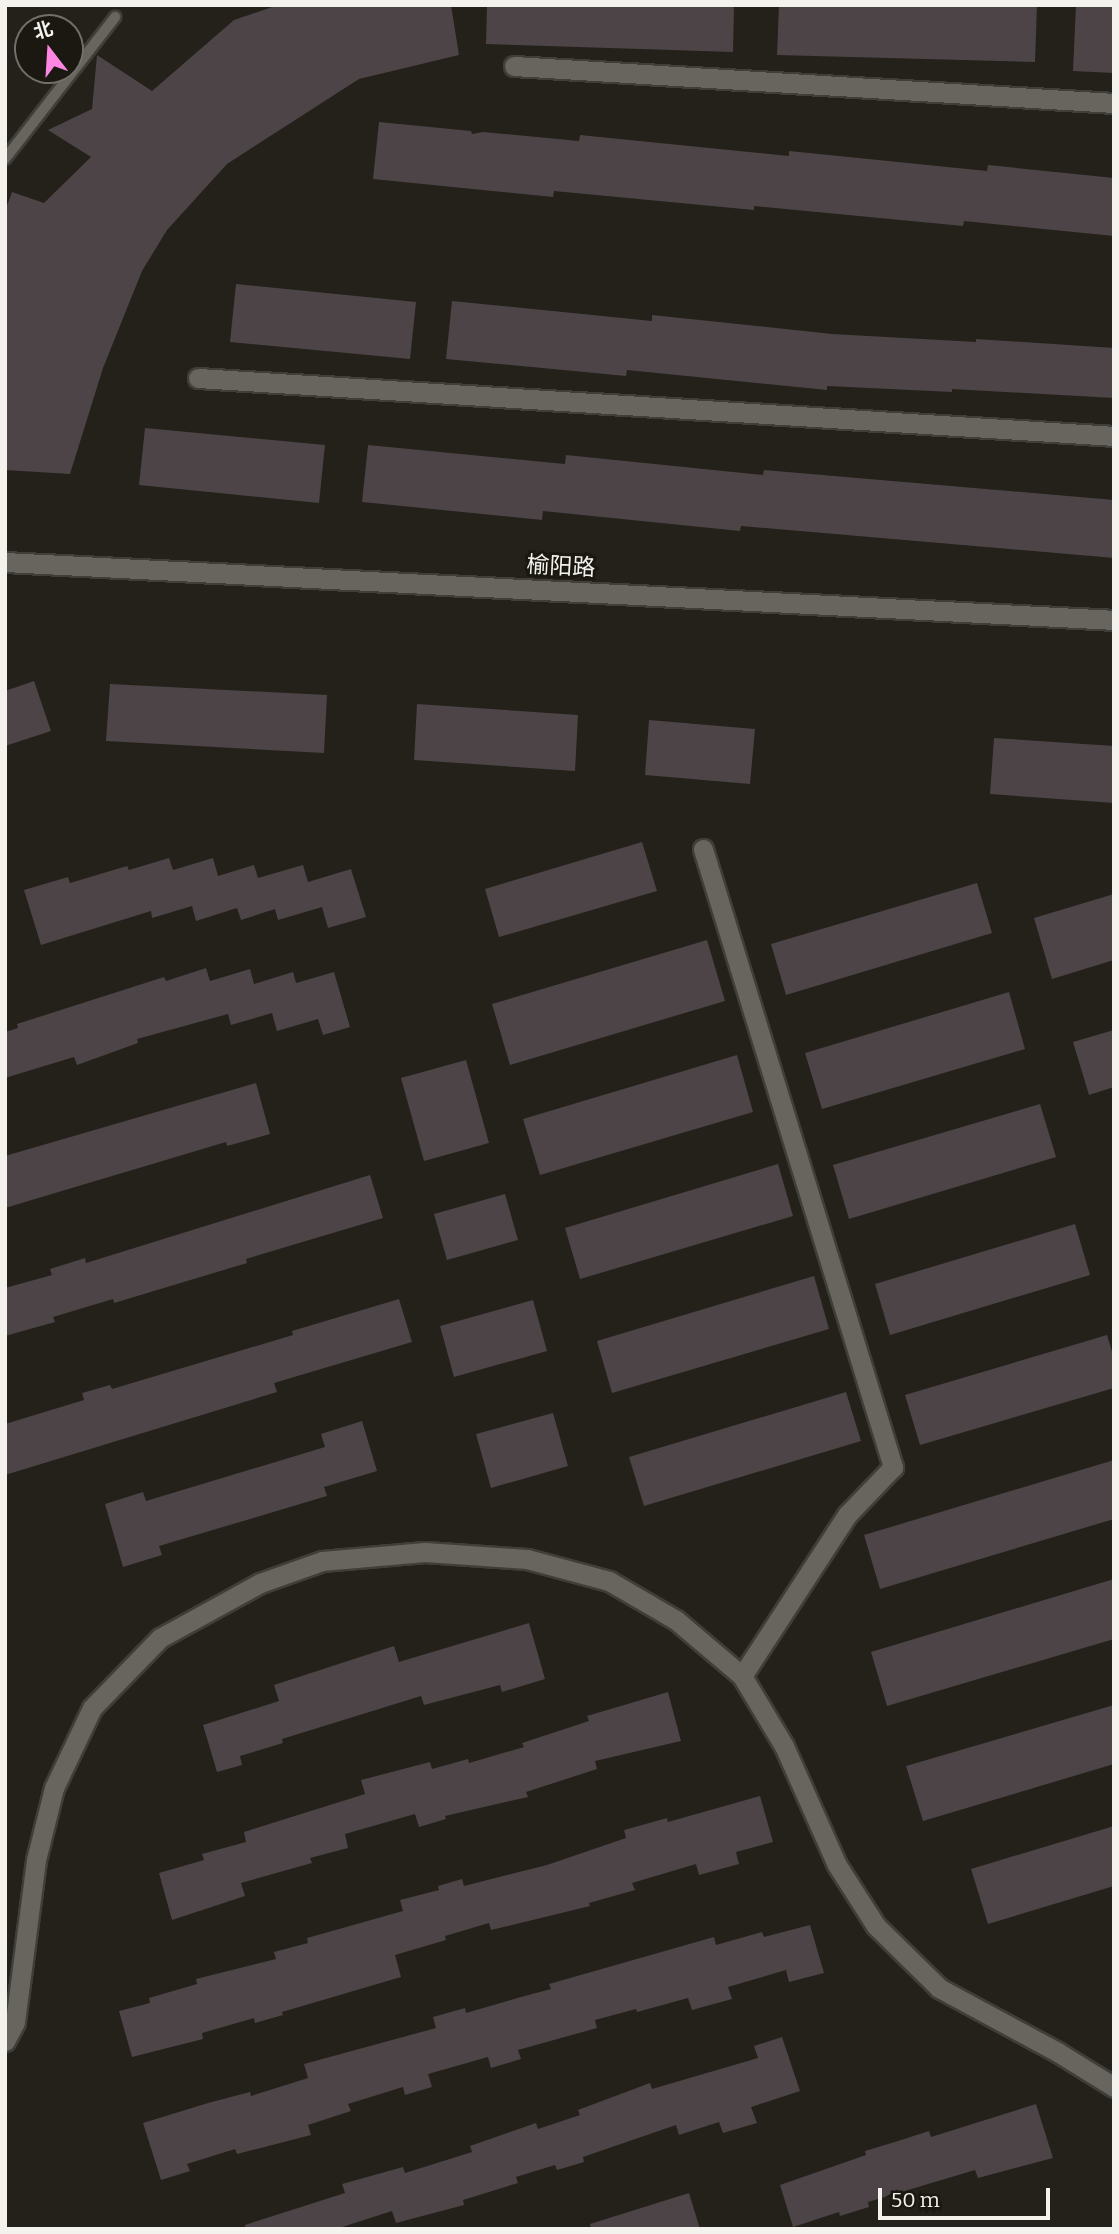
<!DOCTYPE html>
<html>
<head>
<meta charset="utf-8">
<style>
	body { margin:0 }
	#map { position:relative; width:1119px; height:2234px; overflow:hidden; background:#23211a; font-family:Bitter,"Noto Sans SC",serif }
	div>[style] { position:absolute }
	.building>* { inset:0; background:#4c4447 }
	.roads { filter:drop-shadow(2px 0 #3f3e38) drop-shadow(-2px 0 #3f3e38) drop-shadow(0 2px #3f3e38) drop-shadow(0 -2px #3f3e38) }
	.service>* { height:10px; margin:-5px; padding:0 5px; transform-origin:5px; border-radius:5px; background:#67655d }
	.minor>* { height:19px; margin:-9.5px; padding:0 9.5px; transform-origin:9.5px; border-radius:9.5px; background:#67655d }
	span { translate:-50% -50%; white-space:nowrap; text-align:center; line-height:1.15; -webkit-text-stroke:6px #1a1811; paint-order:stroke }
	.street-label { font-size:23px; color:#f3f2ed }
	.frame { position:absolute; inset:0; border:7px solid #f3f2ed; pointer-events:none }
	.north { position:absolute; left:14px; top:14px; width:70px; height:70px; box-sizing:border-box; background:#1a1811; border:2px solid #716f69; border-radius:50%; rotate:343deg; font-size:19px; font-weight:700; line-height:28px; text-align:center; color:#f3f2ed }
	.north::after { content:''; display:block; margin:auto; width:24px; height:32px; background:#fd86e2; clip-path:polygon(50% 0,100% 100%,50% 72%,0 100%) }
	.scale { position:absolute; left:878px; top:2188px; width:172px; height:32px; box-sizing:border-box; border:4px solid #f3f2ed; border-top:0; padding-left:9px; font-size:21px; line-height:24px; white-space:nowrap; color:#f3f2ed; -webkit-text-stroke:5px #1a1811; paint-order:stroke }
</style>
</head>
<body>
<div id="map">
	<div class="building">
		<i style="clip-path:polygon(278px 5px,451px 5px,459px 55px,359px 79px,227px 164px,167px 230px,142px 271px,103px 368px,70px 474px,5px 470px,5px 211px,12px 192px,44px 203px,91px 157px,48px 130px,92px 109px,97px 55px,152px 91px,234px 20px)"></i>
		<i style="clip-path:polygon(487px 5px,734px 5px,733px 52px,486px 44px)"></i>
		<i style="clip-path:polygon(779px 5px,1037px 5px,1035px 62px,777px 55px)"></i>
		<i style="clip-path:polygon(1076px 5px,1114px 5px,1114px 73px,1073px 71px)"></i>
		<i style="clip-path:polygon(379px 122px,471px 131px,472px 134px,483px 132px,579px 141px,580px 135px,789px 156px,789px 151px,987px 171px,988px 165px,1114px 178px,1114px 236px,964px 221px,963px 226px,754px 206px,754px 210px,554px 191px,553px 197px,373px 179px)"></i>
		<i style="clip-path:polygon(236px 284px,416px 302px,410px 359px,230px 342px)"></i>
		<i style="clip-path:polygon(452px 301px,652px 321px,652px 315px,832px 334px,976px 342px,976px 339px,1114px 348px,1114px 398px,952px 389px,952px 392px,827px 386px,827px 390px,627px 370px,626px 376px,446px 359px)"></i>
		<i style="clip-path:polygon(145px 428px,325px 445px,319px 503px,139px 485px)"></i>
		<i style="clip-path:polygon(368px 445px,565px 464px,566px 455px,763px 475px,764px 470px,1114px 500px,1114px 558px,741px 526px,740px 531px,543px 511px,542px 520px,362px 502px)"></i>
		<i style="clip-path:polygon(34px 681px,51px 731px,5px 746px,5px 691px)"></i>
		<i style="clip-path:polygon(110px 684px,327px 695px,324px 753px,106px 741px)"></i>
		<i style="clip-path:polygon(417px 704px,578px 715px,575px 771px,414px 760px)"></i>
		<i style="clip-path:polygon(649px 720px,755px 729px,750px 784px,645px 775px)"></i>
		<i style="clip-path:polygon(994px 738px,1114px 746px,1114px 803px,990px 794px)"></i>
		<i style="clip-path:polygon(642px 842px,657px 891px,499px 937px,485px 889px)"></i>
		<i style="clip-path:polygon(169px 858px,173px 870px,213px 858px,218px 876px,254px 865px,258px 878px,303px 865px,308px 882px,351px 869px,366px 917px,328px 928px,322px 907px,278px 920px,275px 909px,241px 920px,237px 908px,196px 921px,192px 906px,152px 918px,151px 911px,41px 945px,24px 890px,68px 877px,70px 883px,127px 866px,129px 870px)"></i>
		<i style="clip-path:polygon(977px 883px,992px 933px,786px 995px,771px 944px)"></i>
		<i style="clip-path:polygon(1114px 894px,1114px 960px,1052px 979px,1034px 918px)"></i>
		<i style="clip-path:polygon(707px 940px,725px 1001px,510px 1065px,492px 1004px)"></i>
		<i style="clip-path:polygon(206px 968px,210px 981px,250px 969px,254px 984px,293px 972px,296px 983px,334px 972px,350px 1027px,323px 1035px,318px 1019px,277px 1031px,272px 1013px,231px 1025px,228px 1014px,137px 1039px,138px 1043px,77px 1065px,74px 1057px,5px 1078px,5px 1032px,18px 1028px,17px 1024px,164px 977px,166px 981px)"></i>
		<i style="clip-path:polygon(1009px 992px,1025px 1049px,822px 1109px,805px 1053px)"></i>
		<i style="clip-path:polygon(1114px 1030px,1114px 1087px,1089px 1095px,1073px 1042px)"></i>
		<i style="clip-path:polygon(737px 1055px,753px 1112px,540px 1175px,523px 1119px)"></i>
		<i style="clip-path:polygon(466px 1060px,489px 1143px,424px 1161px,401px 1078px)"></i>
		<i style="clip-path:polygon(256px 1083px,270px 1134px,227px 1146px,226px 1142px,5px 1208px,5px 1156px)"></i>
		<i style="clip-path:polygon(1040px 1104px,1056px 1157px,849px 1219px,833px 1165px)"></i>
		<i style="clip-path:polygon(778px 1164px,793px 1216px,580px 1279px,565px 1228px)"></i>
		<i style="clip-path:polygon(370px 1175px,383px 1218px,246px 1259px,247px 1263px,114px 1303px,113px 1299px,53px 1317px,55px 1322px,5px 1336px,5px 1288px,52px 1275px,50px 1269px,85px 1258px,86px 1263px)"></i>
		<i style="clip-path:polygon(505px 1194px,518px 1240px,447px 1260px,434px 1214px)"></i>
		<i style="clip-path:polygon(1075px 1224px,1090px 1275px,890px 1335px,875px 1284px)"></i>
		<i style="clip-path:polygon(814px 1276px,829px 1329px,612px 1393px,597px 1341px)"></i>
		<i style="clip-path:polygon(399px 1299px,412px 1342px,274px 1383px,277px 1392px,5px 1475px,5px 1424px,84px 1400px,82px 1393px,110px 1385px,112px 1389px,293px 1335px,292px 1331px)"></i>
		<i style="clip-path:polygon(533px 1300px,547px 1351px,454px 1377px,440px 1326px)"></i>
		<i style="clip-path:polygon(1107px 1335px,1114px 1358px,1114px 1388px,920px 1445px,905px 1395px)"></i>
		<i style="clip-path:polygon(846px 1392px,861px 1441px,644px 1506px,629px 1457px)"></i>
		<i style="clip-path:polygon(553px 1413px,568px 1466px,491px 1488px,476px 1434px)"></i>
		<i style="clip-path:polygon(362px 1421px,377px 1471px,324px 1487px,327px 1496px,159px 1546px,162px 1555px,123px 1567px,105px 1504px,143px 1492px,146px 1501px,325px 1447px,321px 1434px)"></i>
		<i style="clip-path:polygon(1114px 1460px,1114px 1519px,880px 1589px,864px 1535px)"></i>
		<i style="clip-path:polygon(1114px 1579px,1114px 1639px,887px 1706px,871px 1652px)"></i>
		<i style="clip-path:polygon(529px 1623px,545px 1679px,502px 1692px,500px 1685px,424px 1705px,421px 1696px,282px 1739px,283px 1743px,240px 1756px,242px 1765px,217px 1772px,203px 1725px,279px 1701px,274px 1685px,394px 1646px,399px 1662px)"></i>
		<i style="clip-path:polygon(668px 1692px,681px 1741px,595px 1761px,597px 1769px,526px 1792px,528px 1797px,445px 1816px,446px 1819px,419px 1827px,415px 1814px,345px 1834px,348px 1848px,310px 1858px,312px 1863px,241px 1883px,245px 1896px,172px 1920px,159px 1873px,204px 1860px,202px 1854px,246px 1842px,244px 1832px,365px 1794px,361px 1780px,430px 1762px,432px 1769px,468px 1759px,469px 1763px,524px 1747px,522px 1743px,589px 1721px,587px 1716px)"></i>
		<i style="clip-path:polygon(1114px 1705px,1114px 1764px,923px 1821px,906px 1766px)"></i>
		<i style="clip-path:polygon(760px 1796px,773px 1842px,736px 1852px,739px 1864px,699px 1875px,696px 1864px,632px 1883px,635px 1890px,589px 1903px,590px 1906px,491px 1930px,489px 1923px,445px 1936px,446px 1940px,395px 1955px,401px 1977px,282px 2012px,283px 2015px,255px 2023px,254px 2018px,202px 2033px,203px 2039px,132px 2057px,119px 2011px,150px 2003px,149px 1998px,197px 1984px,196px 1979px,276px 1959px,274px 1952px,308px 1943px,307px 1938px,403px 1911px,400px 1900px,439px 1890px,438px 1886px,462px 1879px,464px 1886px,547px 1865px,626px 1838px,624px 1830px,667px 1818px,668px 1822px)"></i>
		<i style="clip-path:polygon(1114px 1826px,1114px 1886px,988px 1924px,971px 1869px)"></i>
		<i style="clip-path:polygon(810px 1925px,824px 1973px,789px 1982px,786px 1970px,728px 1987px,732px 1999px,692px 2010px,688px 1998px,637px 2012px,636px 2009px,595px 2020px,597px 2028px,518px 2050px,521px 2059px,491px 2068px,488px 2057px,428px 2074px,432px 2087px,405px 2095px,403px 2087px,348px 2104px,351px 2111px,308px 2125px,311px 2135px,237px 2154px,235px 2149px,187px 2164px,190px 2171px,161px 2180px,143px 2123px,208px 2103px,250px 2092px,251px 2096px,308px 2078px,304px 2064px,436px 2028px,433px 2017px,465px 2008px,466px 2013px,521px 1997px,551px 1989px,549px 1984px,714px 1937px,716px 1945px,762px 1932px,764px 1937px)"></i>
		<i style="clip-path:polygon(782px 2037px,800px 2091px,751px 2107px,757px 2123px,723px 2133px,719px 2122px,679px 2135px,676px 2125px,583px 2157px,584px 2162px,557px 2170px,555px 2165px,516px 2177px,518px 2183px,463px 2200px,464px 2205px,396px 2223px,392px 2211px,336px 2229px,246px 2229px,245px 2225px,345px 2193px,342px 2184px,403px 2167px,405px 2173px,472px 2152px,470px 2146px,536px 2123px,538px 2129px,580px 2115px,578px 2110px,650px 2083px,652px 2089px,758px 2058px,754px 2046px)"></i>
		<i style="clip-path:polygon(1036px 2104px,1053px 2158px,978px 2178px,975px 2170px,868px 2202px,869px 2207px,840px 2216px,839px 2212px,793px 2227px,780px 2185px,866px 2155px,865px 2151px,898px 2141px,929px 2131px,931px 2137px)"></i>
		<i style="clip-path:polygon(689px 2193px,700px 2229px,591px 2229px,590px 2224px)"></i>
	</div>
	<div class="roads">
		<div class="service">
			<i style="left:5px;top:159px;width:180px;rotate:-52.2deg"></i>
		</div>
		<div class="minor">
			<i style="left:514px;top:66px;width:601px;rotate:3.53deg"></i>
			<i style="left:198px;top:378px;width:918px;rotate:3.62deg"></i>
			<i style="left:5px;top:562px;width:1111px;rotate:2.99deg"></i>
			<i style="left:703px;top:849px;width:647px;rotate:72.91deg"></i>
			<i style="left:893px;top:1467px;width:66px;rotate:133.8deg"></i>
			<i style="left:847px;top:1515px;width:192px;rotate:123.1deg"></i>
			<i style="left:5px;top:2041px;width:21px;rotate:-62deg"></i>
			<i style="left:15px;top:2022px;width:163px;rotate:-82.6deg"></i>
			<i style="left:36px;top:1860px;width:74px;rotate:-76deg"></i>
			<i style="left:54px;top:1788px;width:89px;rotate:-64.6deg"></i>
			<i style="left:92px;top:1708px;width:98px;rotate:-45.8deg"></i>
			<i style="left:160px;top:1638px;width:114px;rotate:-28.8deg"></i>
			<i style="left:260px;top:1583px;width:66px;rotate:-19.5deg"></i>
			<i style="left:322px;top:1561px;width:103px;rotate:-5deg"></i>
			<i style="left:425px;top:1552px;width:102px;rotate:3.9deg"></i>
			<i style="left:527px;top:1559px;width:85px;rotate:15deg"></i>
			<i style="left:609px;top:1581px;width:78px;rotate:30.2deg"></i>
			<i style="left:676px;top:1620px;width:87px;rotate:40.3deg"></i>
			<i style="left:742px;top:1676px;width:82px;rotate:59deg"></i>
			<i style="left:784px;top:1746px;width:130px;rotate:66deg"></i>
			<i style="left:837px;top:1865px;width:72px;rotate:57.4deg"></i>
			<i style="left:876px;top:1926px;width:88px;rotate:44.5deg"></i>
			<i style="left:939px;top:1988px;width:136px;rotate:28.4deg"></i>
			<i style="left:1059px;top:2053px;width:65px;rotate:31.7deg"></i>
		</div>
	</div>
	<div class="street-label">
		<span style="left:561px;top:566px;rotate:3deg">榆阳路</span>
	</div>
	<div class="frame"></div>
	<div class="north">北</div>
	<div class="scale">50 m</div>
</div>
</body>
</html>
